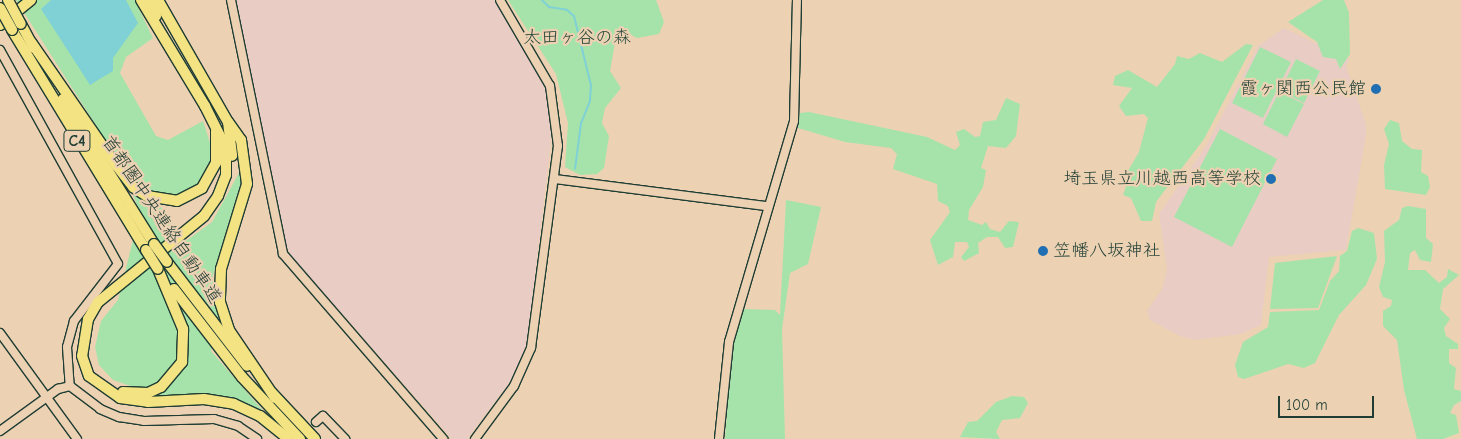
<!DOCTYPE html>
<html>
<head>
<meta charset="utf-8">
<style>
	body { margin:0 }
	#map { position:relative; width:1461px; height:439px; overflow:hidden; background:#ecd2b3; font-family:"Comic Neue","Klee One",sans-serif }
	div>[style] { position:absolute }
	.built>* { inset:0; background:#e9ccc3 }
	.green>* { inset:0; background:#a6e3aa }
	.water>* { inset:0; background:#7fd1d6 }
	.stream>* { height:2px; margin:-1px; padding:0 1px; transform-origin:1px; border-radius:1px; background:#7fd1d6 }
	.roads { filter:drop-shadow(1px 0 #1f3d34) drop-shadow(-1px 0 #1f3d34) drop-shadow(0 1px #1f3d34) drop-shadow(0 -1px #1f3d34) }
	.tertiary>* { height:8px; margin:-4px; padding:0 4px; transform-origin:4px; border-radius:4px; background:#ecd2b3 }
	.motorway>* { height:10px; margin:-5px; padding:0 5px; transform-origin:5px; border-radius:5px; background:#f4e382 }
	.bridges { filter:drop-shadow(1px 0 #1f3d34) drop-shadow(-1px 0 #1f3d34) drop-shadow(0 1px #1f3d34) drop-shadow(0 -1px #1f3d34) }
	.motorway-bridge>* { height:10px; margin:-5px; padding:0 5px; transform-origin:5px; border-radius:5px; background:#f4e382 }
	.dots>* { width:14px; height:14px; translate:-50% -50%; box-sizing:border-box; border:2px solid #ecd2b3; border-radius:50% }
	span { translate:-50% -50%; white-space:nowrap; text-align:center; line-height:1.15; -webkit-text-stroke:4.5px #ecd2b3; paint-order:stroke }
	.shield-label span { padding:1px 4px; background:#ecd2b3; border:1px solid; border-radius:4px; -webkit-text-stroke-width:0 }
	.shield-label { font-size:16px; color:#1f3d34; font-weight:700 }
	.park-label { font-size:18px; color:#26453a }
	.poi-label { font-size:18px; color:#1f3d34 }
	.right { translate:-100% -50%; text-align:right }
	.left { translate:0 -50%; text-align:left }
	.street-label { font-size:18px; color:#1f3d34 }
	.scale { position:absolute; left:1278px; top:396px; width:96px; height:22px; box-sizing:border-box; border:2px solid #1f3d34; border-top:0; padding-left:6px; font-size:15px; line-height:18px; white-space:nowrap; color:#1f3d34; -webkit-text-stroke:4px #ecd2b3; paint-order:stroke }
</style>
</head>
<body>
<div id="map">
	<div class="built">
		<i style="clip-path:polygon(235px 0,494px 0,536px 68px,547px 93px,553px 124px,527px 344px,511px 380px,467px 439px,452px 439px,290px 254px,282px 235px)"></i>
		<i style="clip-path:polygon(1284px 28px,1349px 59px,1346px 66px,1366px 124px,1366px 135px,1346px 250px,1269px 257px,1261px 325px,1241px 334px,1195px 340px,1180px 336px,1150px 320px,1147px 311px,1162px 289px,1167px 270px,1159px 214px,1206px 146px,1258px 46px)"></i>
	</div>
	<div class="green">
		<i style="clip-path:polygon(16px 0,151px 0,139px 9px,153px 38px,126px 57px,120px 73px,156px 136px,168px 140px,203px 121px,214px 155px,203px 179px,190px 193px,174px 196px,148px 190px,186px 241px,212px 222px,239px 173px,242px 179px,212px 278px,219px 316px,211px 351px,264px 412px,233px 399px,209px 394px,163px 397px,113px 380px,99px 365px,95px 347px,101px 321px,118px 300px,140px 212px,120px 163px)"></i>
		<i style="clip-path:polygon(508px 0,656px 0,664px 22px,659px 34px,637px 38px,622px 30px,616px 37px,610px 71px,621px 88px,605px 108px,602px 123px,609px 136px,604px 168px,597px 174px,580px 175px,565px 167px,568px 123px,556px 74px)"></i>
		<i style="clip-path:polygon(1323px 0,1344px 0,1349px 13px,1350px 54px,1340px 69px,1336px 59px,1323px 57px,1317px 42px,1288px 22px)"></i>
		<i style="clip-path:polygon(1246px 44px,1253px 45px,1204px 139px,1156px 202px,1152px 221px,1141px 221px,1131px 198px,1123px 195px,1126px 187px,1121px 183px,1139px 152px,1148px 118px,1144px 114px,1126px 116px,1119px 106px,1132px 88px,1113px 85px,1115px 76px,1128px 70px,1157px 87px,1175px 64px,1177px 56px,1189px 59px,1200px 53px,1222px 62px)"></i>
		<i style="clip-path:polygon(1260px 47px,1291px 62px,1263px 118px,1232px 103px)"></i>
		<i style="clip-path:polygon(1296px 59px,1320px 71px,1304px 103px,1280px 91px)"></i>
		<i style="clip-path:polygon(1279px 92px,1304px 104px,1287px 137px,1263px 124px)"></i>
		<i style="clip-path:polygon(1006px 98px,1020px 104px,1016px 136px,1006px 148px,988px 146px,981px 168px,986px 170px,983px 187px,969px 210px,968px 220px,982px 225px,986px 222px,990px 229px,1000px 232px,1009px 221px,1019px 222px,1013px 247px,1005px 248px,998px 237px,987px 237px,978px 243px,979px 253px,964px 261px,961px 257px,969px 247px,967px 242px,955px 242px,953px 257px,938px 265px,930px 240px,950px 212px,948px 206px,938px 201px,937px 184px,893px 169px,897px 154px,891px 148px,845px 142px,798px 128px,800px 113px,809px 112px,927px 137px,955px 150px,960px 145px,956px 132px,964px 129px,975px 137px,980px 136px,983px 122px,996px 120px)"></i>
		<i style="clip-path:polygon(1390px 120px,1399px 123px,1402px 141px,1412px 149px,1422px 150px,1421px 172px,1428px 176px,1430px 187px,1426px 195px,1385px 189px,1384px 165px,1389px 144px,1384px 129px)"></i>
		<i style="clip-path:polygon(1220px 129px,1277px 159px,1232px 247px,1174px 217px)"></i>
		<i style="clip-path:polygon(786px 200px,821px 207px,808px 264px,790px 273px,782px 329px,785px 439px,725px 439px,732px 346px,744px 309px,775px 310px,780px 315px)"></i>
		<i style="clip-path:polygon(1408px 206px,1426px 209px,1426px 238px,1433px 244px,1431px 262px,1420px 260px,1415px 250px,1410px 253px,1408px 270px,1425px 270px,1439px 283px,1447px 277px,1448px 269px,1459px 275px,1443px 289px,1440px 309px,1450px 319px,1444px 328px,1446px 336px,1458px 344px,1458px 349px,1449px 349px,1449px 363px,1456px 368px,1454px 389px,1461px 391px,1461px 401px,1454px 405px,1450px 413px,1456px 415px,1459px 433px,1443px 439px,1417px 439px,1404px 390px,1397px 340px,1383px 326px,1383px 311px,1391px 306px,1392px 300px,1383px 297px,1379px 287px,1385px 262px,1384px 231px,1399px 220px,1402px 208px)"></i>
		<i style="clip-path:polygon(1358px 228px,1374px 233px,1377px 259px,1366px 285px,1339px 315px,1315px 363px,1304px 368px,1288px 364px,1244px 379px,1238px 377px,1235px 365px,1243px 342px,1268px 327px,1270px 312px,1319px 310px,1330px 281px,1339px 271px,1340px 256px,1347px 251px,1352px 231px)"></i>
		<i style="clip-path:polygon(1337px 256px,1318px 308px,1270px 309px,1275px 263px)"></i>
		<i style="clip-path:polygon(1012px 396px,1024px 397px,1028px 403px,1020px 418px,1002px 420px,996px 432px,1000px 439px,960px 437px,968px 422px,977px 421px,996px 402px)"></i>
	</div>
	<div class="water">
		<i style="clip-path:polygon(51px 0,126px 0,138px 23px,113px 58px,113px 71px,90px 85px,41px 9px)"></i>
	</div>
	<div class="stream">
		<i style="left:542px;top:0;width:10px;rotate:45deg"></i>
		<i style="left:549px;top:7px;width:18px;rotate:9deg"></i>
		<i style="left:567px;top:10px;width:9px;rotate:41deg"></i>
		<i style="left:574px;top:16px;width:71px;rotate:76.2deg"></i>
		<i style="left:591px;top:85px;width:16px;rotate:94deg"></i>
		<i style="left:590px;top:101px;width:24px;rotate:112deg"></i>
		<i style="left:581px;top:123px;width:46px;rotate:97.4deg"></i>
	</div>
	<div class="roads">
		<div class="tertiary">
			<i style="left:231px;top:0;width:259px;rotate:78.4deg"></i>
			<i style="left:283px;top:254px;width:245px;rotate:49.1deg"></i>
			<i style="left:0;top:50px;width:244px;rotate:61.1deg"></i>
			<i style="left:118px;top:264px;width:72px;rotate:127.7deg"></i>
			<i style="left:74px;top:321px;width:27px;rotate:105deg"></i>
			<i style="left:67px;top:347px;width:39px;rotate:86deg"></i>
			<i style="left:70px;top:386px;width:38px;rotate:37deg"></i>
			<i style="left:100px;top:409px;width:21px;rotate:23deg"></i>
			<i style="left:119px;top:417px;width:25px;rotate:9deg"></i>
			<i style="left:144px;top:421px;width:70px;rotate:-1.6deg"></i>
			<i style="left:214px;top:419px;width:25px;rotate:16deg"></i>
			<i style="left:238px;top:426px;width:23px;rotate:34deg"></i>
			<i style="left:555px;top:179px;width:214px;rotate:7.3deg"></i>
			<i style="left:0;top:333px;width:131px;rotate:54deg"></i>
			<i style="left:316px;top:422px;width:9px;rotate:-41deg"></i>
			<i style="left:323px;top:416px;width:32px;rotate:46deg"></i>
			<i style="left:0;top:431px;width:72px;rotate:-35.9deg"></i>
			<i style="left:58px;top:389px;width:12px;rotate:-14deg"></i>
			<i style="left:475px;top:439px;width:66px;rotate:-53.7deg"></i>
			<i style="left:514px;top:386px;width:42px;rotate:-65.9deg"></i>
			<i style="left:531px;top:348px;width:204px;rotate:-82.4deg"></i>
			<i style="left:558px;top:146px;width:61px;rotate:-97.6deg"></i>
			<i style="left:550px;top:86px;width:99px;rotate:-120.2deg"></i>
			<i style="left:719px;top:439px;width:98px;rotate:-84.1deg"></i>
			<i style="left:729px;top:342px;width:230px;rotate:-73.6deg"></i>
			<i style="left:794px;top:121px;width:121px;rotate:-88.6deg"></i>
		</div>
		<div class="motorway">
			<i style="left:141px;top:0;width:124px;rotate:58.9deg"></i>
			<i style="left:205px;top:106px;width:47px;rotate:63.4deg"></i>
			<i style="left:226px;top:148px;width:27px;rotate:90deg"></i>
			<i style="left:226px;top:175px;width:22px;rotate:111deg"></i>
			<i style="left:218px;top:196px;width:24px;rotate:125deg"></i>
			<i style="left:204px;top:216px;width:136px;rotate:140.9deg"></i>
			<i style="left:98px;top:302px;width:20px;rotate:120deg"></i>
			<i style="left:88px;top:319px;width:37px;rotate:99deg"></i>
			<i style="left:82px;top:356px;width:21px;rotate:71deg"></i>
			<i style="left:89px;top:376px;width:38px;rotate:35deg"></i>
			<i style="left:120px;top:398px;width:28px;rotate:8deg"></i>
			<i style="left:148px;top:402px;width:56px;rotate:-3.1deg"></i>
			<i style="left:204px;top:399px;width:30px;rotate:9deg"></i>
			<i style="left:234px;top:404px;width:29px;rotate:25deg"></i>
			<i style="left:260px;top:416px;width:36px;rotate:39deg"></i>
			<i style="left:150px;top:0;width:17px;rotate:69deg"></i>
			<i style="left:158px;top:0;width:141px;rotate:60.2deg"></i>
			<i style="left:228px;top:122px;width:34px;rotate:83deg"></i>
			<i style="left:21px;top:24px;width:27px;rotate:62deg"></i>
			<i style="left:0;top:25px;width:40px;rotate:-39deg"></i>
			<i style="left:12px;top:30px;width:258px;rotate:58.7deg"></i>
			<i style="left:31px;top:42px;width:150px;rotate:55.4deg"></i>
			<i style="left:116px;top:165px;width:28px;rotate:52deg"></i>
			<i style="left:133px;top:187px;width:17px;rotate:33deg"></i>
			<i style="left:147px;top:196px;width:30px;rotate:9deg"></i>
			<i style="left:177px;top:201px;width:28px;rotate:-27deg"></i>
			<i style="left:202px;top:188px;width:29px;rotate:-61deg"></i>
			<i style="left:216px;top:163px;width:32px;rotate:-90deg"></i>
			<i style="left:63px;top:99px;width:171px;rotate:57.9deg"></i>
			<i style="left:229px;top:123px;width:21px;rotate:55deg"></i>
			<i style="left:241px;top:140px;width:44px;rotate:82.2deg"></i>
			<i style="left:247px;top:184px;width:89px;rotate:107deg"></i>
			<i style="left:221px;top:269px;width:33px;rotate:92deg"></i>
			<i style="left:220px;top:302px;width:29px;rotate:72deg"></i>
			<i style="left:229px;top:330px;width:82px;rotate:55.9deg"></i>
			<i style="left:167px;top:262px;width:131px;rotate:52.4deg"></i>
			<i style="left:174px;top:289px;width:111px;rotate:52.3deg"></i>
			<i style="left:242px;top:377px;width:85px;rotate:46.9deg"></i>
			<i style="left:123px;top:392px;width:25px;rotate:2deg"></i>
			<i style="left:148px;top:393px;width:14px;rotate:-25deg"></i>
			<i style="left:161px;top:387px;width:33px;rotate:-50deg"></i>
			<i style="left:182px;top:362px;width:33px;rotate:-88deg"></i>
			<i style="left:183px;top:329px;width:65px;rotate:-112.6deg"></i>
			<i style="left:272px;top:393px;width:63px;rotate:46.9deg"></i>
		</div>
	</div>
	<div class="bridges">
		<div class="motorway-bridge">
			<i style="left:8px;top:0;width:27px;rotate:62deg"></i>
			<i style="left:0;top:8px;width:25px;rotate:61deg"></i>
			<i style="left:154px;top:244px;width:22px;rotate:54deg"></i>
			<i style="left:146px;top:250px;width:22px;rotate:58deg"></i>
		</div>
	</div>
	<div class="dots">
		<i style="left:1376px;top:89px;background:#1f6fb2"></i>
		<i style="left:1271px;top:179px;background:#1f6fb2"></i>
		<i style="left:1043px;top:251px;background:#1f6fb2"></i>
	</div>
	<div class="shield-label">
		<span style="left:77px;top:141px">C4</span>
	</div>
	<div class="park-label">
		<span style="left:577px;top:38px">太田ヶ谷の森</span>
	</div>
	<div class="poi-label">
		<span class="right" style="left:1366px;top:89px">霞ヶ関西公民館</span>
		<span class="right" style="left:1261px;top:179px">埼玉県立川越西高等学校</span>
		<span class="left" style="left:1053px;top:251px">笠幡八坂神社</span>
	</div>
	<div class="street-label">
		<span style="left:161px;top:220px;rotate:56deg">首都圏中央連絡自動車道</span>
	</div>
	<div class="scale">100 m</div>
</div>
</body>
</html>
